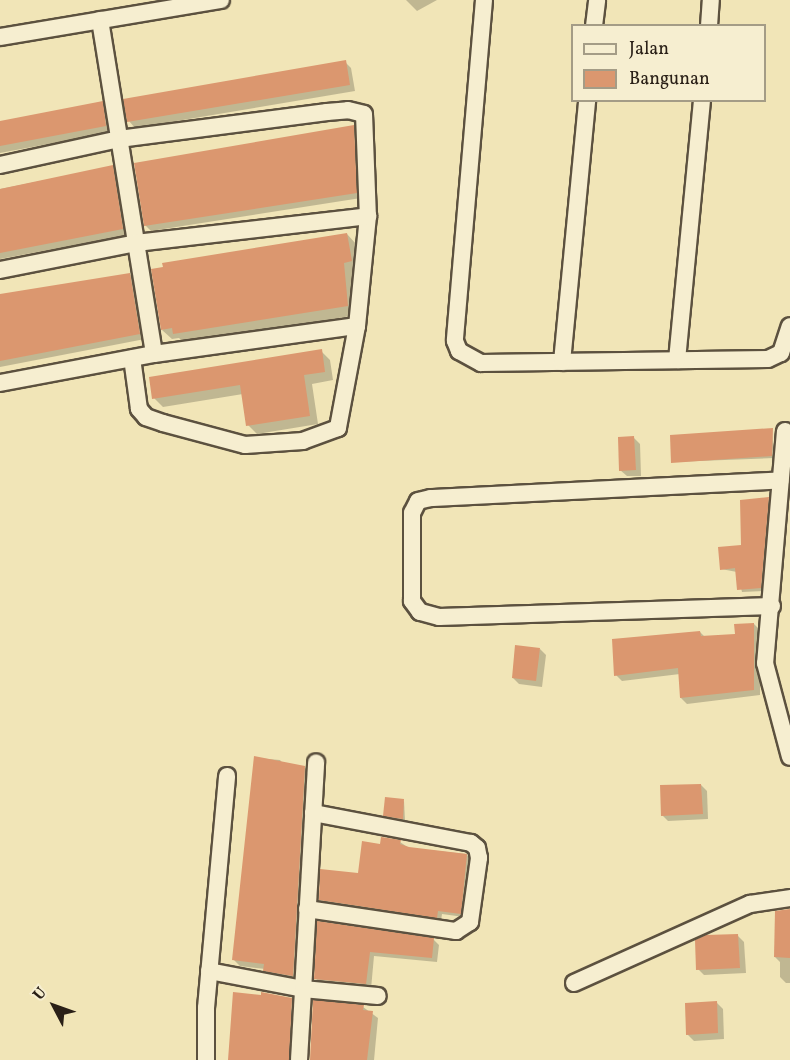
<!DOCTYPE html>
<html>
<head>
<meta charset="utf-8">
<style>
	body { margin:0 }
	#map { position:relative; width:790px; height:1060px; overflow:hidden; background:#f1e5b7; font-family:Vollkorn,serif }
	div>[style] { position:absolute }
	.shadow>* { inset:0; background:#0003 }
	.building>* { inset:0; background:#db976f }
	.roads { filter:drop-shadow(2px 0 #5c513f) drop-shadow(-2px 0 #5c513f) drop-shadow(0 2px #5c513f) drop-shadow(0 -2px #5c513f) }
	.street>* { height:16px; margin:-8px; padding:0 8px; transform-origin:8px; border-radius:8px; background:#f6eed0 }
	span { translate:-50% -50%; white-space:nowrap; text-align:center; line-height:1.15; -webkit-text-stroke:6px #f6eed0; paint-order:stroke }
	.legend { position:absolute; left:571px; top:24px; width:195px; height:78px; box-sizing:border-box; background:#f6eed0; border:2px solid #a49c86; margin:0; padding:8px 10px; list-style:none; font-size:18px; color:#2a2017 }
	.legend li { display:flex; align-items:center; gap:12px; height:30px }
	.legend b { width:30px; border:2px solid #a49c86 }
	.north { position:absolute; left:24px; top:976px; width:60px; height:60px; -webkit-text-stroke:4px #f6eed0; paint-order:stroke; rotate:311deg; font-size:16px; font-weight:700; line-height:24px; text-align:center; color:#2a2017 }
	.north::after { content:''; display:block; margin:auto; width:21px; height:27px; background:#2a2017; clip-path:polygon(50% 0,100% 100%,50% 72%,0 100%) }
</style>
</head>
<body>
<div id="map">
	<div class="shadow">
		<i style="clip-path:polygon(406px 0,437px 0,417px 11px)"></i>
		<i style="clip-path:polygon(345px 62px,351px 68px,355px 91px,135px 128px,129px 121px)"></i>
		<i style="clip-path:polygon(102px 103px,108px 109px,112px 132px,0 153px,0 122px)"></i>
		<i style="clip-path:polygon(353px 126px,359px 132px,361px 198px,151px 231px,145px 225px)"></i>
		<i style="clip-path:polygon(112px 167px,118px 172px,128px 235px,0 259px,0 189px)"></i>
		<i style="clip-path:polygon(347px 234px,356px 244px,361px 270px,352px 272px,357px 315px,184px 343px,179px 338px,172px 339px,162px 330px)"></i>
		<i style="clip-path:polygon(130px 274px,135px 280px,145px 339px,0 367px,0 296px)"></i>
		<i style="clip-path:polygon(321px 351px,330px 360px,333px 380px,312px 384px,318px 424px,257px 434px,248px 425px,243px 394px,163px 407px,154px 398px)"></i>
		<i style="clip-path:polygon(772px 430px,774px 458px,672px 462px)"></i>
		<i style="clip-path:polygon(634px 438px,640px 444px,641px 476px,627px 476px,620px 470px)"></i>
		<i style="clip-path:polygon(768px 499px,772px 502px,764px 591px,742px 592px,737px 572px,721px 569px,742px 547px)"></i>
		<i style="clip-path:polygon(754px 624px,760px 630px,760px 695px,687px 704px,681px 698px,680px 674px,622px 681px,616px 675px,700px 632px,705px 637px,737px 635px)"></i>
		<i style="clip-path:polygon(540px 649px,546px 655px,542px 687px,519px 684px,513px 678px)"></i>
		<i style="clip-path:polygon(256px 758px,280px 760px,285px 766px,305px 768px,311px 774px,299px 982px,271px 976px,265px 969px,240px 966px,234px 960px)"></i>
		<i style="clip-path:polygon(701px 785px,707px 791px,708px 819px,668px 821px,662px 815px)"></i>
		<i style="clip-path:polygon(404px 801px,405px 821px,385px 815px)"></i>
		<i style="clip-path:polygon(400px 842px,409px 848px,466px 854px,470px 858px,464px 917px,442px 914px,441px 921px,324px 904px,320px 900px,360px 875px,381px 845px)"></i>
		<i style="clip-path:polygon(790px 919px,790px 983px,786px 983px,780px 977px,780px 962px,775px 957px)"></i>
		<i style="clip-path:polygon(319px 923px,434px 940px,439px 945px,437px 962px,374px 956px,371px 989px,321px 984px,316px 979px)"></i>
		<i style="clip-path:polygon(738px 936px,744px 942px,746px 973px,704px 975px,698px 969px)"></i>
		<i style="clip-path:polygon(291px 999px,298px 1005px,295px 1060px,229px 1060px)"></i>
		<i style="clip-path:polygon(717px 1003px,723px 1009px,724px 1039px,694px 1041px,687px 1034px)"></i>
		<i style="clip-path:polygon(363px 1007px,378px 1018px,374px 1060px,311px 1060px)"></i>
	</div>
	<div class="building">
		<i style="clip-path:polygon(346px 60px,350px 85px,127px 122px,123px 99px)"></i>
		<i style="clip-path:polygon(103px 101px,106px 126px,0 146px,0 121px)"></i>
		<i style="clip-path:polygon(354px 125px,357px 193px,144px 226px,134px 163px)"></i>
		<i style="clip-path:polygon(113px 165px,123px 229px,0 253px,0 189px)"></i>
		<i style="clip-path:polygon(347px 233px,352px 261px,344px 263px,348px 306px,173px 334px,172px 328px,161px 330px,151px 269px,163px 267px,162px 263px)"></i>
		<i style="clip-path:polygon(130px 273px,140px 334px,0 361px,0 294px)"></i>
		<i style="clip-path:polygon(322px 349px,325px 372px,304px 375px,310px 416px,246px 426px,240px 385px,152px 399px,149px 377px)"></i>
		<i style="clip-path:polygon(773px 428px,772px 456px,671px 463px,670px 435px)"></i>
		<i style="clip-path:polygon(634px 436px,636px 470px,619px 471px,618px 437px)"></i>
		<i style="clip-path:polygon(769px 497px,761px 588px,737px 590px,735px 568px,720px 570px,718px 547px,741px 545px,740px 500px)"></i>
		<i style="clip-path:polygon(754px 623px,754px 690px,680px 698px,678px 668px,614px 676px,612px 639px,700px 631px,701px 636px,735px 634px,734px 624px)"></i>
		<i style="clip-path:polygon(515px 645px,540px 648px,536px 681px,512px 678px)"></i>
		<i style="clip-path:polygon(254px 756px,305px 766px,293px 976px,263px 971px,264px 964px,232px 960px)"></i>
		<i style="clip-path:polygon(701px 784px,703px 814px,661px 816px,660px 785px)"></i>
		<i style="clip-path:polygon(385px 797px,404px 799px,403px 819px,383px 816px)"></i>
		<i style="clip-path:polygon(381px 837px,401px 840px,400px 844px,409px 847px,467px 854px,461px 914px,438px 911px,437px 918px,319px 900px,320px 869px,358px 873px,362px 841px,380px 844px)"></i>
		<i style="clip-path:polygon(790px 909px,790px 958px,774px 957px,775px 911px)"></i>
		<i style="clip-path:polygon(317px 921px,434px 938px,432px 958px,370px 952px,366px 984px,314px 979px)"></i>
		<i style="clip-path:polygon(738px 934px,740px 968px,696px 970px,695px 940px,706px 935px)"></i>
		<i style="clip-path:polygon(233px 992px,261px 995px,261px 992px,292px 998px,289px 1060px,228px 1060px)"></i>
		<i style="clip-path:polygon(313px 1000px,364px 1005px,363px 1010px,373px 1011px,367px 1060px,310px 1060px)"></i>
		<i style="clip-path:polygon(717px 1001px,718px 1033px,686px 1035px,685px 1003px)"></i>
	</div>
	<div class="roads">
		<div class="street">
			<i style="left:484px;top:0;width:342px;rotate:94.9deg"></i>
			<i style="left:455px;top:341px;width:11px;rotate:68deg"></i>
			<i style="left:459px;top:351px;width:25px;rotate:29deg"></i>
			<i style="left:481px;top:363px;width:287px;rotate:-0.8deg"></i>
			<i style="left:768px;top:359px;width:14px;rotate:-25deg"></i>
			<i style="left:781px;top:353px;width:28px;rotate:-72deg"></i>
			<i style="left:100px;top:20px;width:338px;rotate:80.8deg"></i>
			<i style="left:594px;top:26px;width:26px;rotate:-83deg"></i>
			<i style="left:709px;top:26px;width:26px;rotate:-86deg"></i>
			<i style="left:0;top:37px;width:224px;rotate:-9.5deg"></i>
			<i style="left:0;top:165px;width:122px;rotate:-12.3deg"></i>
			<i style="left:119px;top:139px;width:210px;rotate:-7.4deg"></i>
			<i style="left:327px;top:112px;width:21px;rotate:-5deg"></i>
			<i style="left:348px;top:110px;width:16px;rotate:14deg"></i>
			<i style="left:364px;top:114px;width:102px;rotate:87.8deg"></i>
			<i style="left:368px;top:216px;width:111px;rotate:95.7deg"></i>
			<i style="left:357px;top:326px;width:104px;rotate:100.6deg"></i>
			<i style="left:338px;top:428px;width:37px;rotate:160deg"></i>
			<i style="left:303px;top:441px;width:58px;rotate:176.1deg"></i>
			<i style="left:245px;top:445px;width:85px;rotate:-165deg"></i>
			<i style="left:163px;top:423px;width:18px;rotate:-161deg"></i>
			<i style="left:146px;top:417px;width:11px;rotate:-131deg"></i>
			<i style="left:139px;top:409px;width:51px;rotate:-97.8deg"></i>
			<i style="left:0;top:270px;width:139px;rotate:-11.2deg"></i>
			<i style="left:136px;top:243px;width:234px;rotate:-6.6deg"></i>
			<i style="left:677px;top:360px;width:261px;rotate:-84.5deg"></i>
			<i style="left:562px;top:362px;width:263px;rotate:-84.5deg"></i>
			<i style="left:0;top:383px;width:157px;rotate:-10.7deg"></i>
			<i style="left:154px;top:354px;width:205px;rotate:-7.9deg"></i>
			<i style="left:785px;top:431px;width:233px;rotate:94.9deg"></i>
			<i style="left:765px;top:663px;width:97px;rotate:75.1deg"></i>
			<i style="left:772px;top:606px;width:333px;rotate:178.1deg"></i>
			<i style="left:439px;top:617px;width:20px;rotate:-165deg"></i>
			<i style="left:420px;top:612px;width:14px;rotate:-126deg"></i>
			<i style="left:412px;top:601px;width:88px;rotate:-90deg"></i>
			<i style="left:412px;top:513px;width:13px;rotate:-63deg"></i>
			<i style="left:418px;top:501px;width:13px;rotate:-13deg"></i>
			<i style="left:431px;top:498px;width:350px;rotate:-2.9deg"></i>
			<i style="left:307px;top:909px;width:151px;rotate:8.4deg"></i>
			<i style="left:456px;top:931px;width:17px;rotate:-33deg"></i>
			<i style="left:470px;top:922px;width:65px;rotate:-82deg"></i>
			<i style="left:479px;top:858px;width:10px;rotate:-101deg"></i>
			<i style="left:477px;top:848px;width:8px;rotate:-140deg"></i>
			<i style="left:471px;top:843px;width:161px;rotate:-169.2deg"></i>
			<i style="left:209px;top:971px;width:96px;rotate:10.8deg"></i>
			<i style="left:303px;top:989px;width:75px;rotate:5.3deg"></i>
			<i style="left:574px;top:983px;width:193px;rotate:-24.2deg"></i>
			<i style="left:750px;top:904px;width:40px;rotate:-8.5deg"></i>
			<i style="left:206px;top:1060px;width:52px;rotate:-90deg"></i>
			<i style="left:206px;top:1008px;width:233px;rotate:-84.8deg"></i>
			<i style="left:299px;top:1060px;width:298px;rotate:-86.7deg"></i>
		</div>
	</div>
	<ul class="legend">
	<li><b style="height:8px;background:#f6eed0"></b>Jalan</li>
	<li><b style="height:16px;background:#db976f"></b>Bangunan</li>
	</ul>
	<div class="north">U</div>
</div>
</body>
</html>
